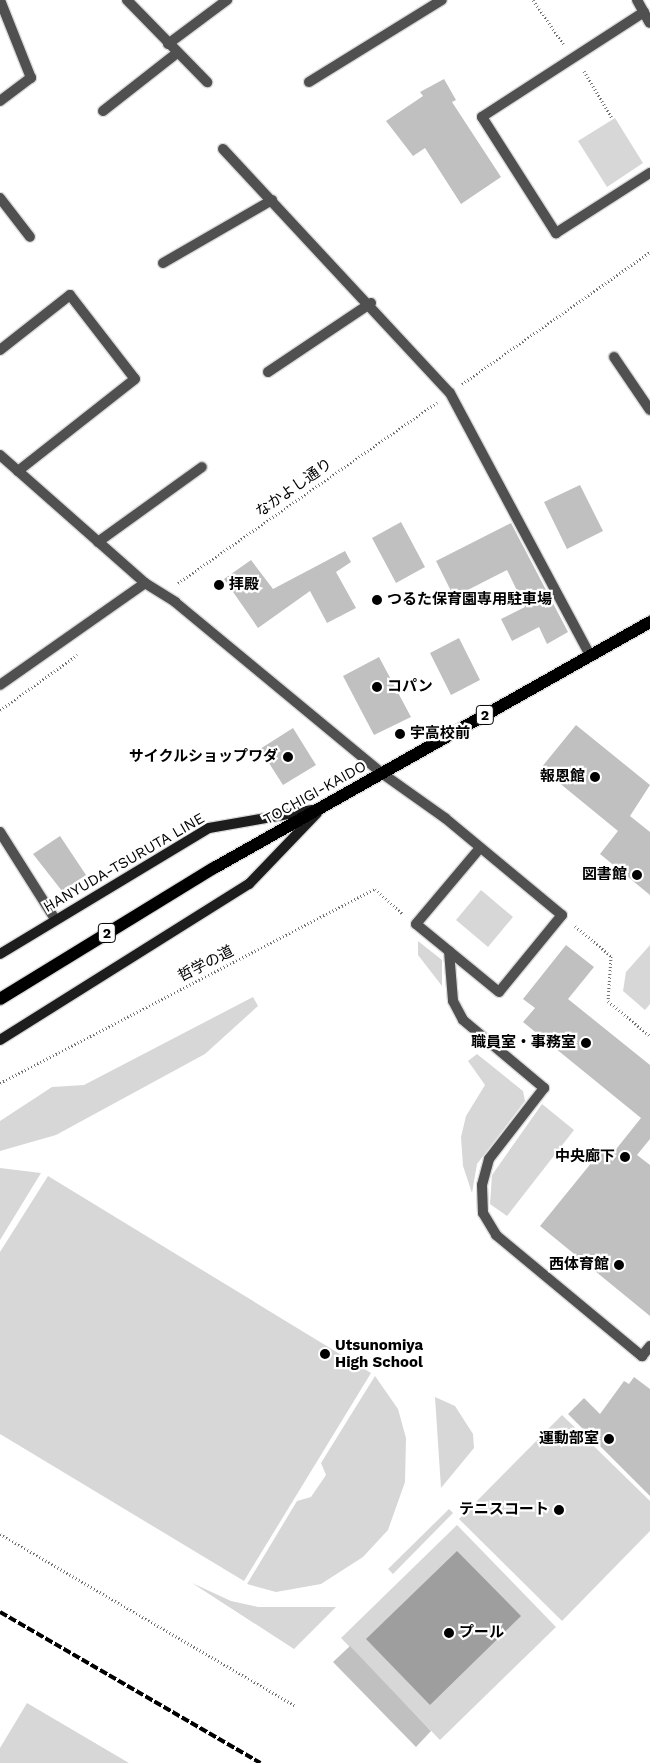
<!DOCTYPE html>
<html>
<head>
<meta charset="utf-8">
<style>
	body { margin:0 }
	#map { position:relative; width:650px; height:1763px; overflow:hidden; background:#fff; font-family:"Work Sans","Noto Sans JP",sans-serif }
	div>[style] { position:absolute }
	.green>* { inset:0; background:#d7d7d7 }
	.water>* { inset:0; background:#9e9e9e }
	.building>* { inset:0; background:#c0c0c0 }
	.path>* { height:3px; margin-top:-1.5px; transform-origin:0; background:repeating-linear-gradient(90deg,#727272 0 1px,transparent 0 3.5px) }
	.roads { filter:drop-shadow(1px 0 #dbdbdb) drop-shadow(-1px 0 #dbdbdb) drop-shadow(0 1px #dbdbdb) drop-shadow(0 -1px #dbdbdb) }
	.service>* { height:10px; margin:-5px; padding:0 5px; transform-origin:5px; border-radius:5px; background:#505050 }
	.minor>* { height:10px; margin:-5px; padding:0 5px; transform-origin:5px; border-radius:5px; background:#505050 }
	.secondary>* { height:10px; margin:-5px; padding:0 5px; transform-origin:5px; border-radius:5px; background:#1d1d1d }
	.primary>* { height:12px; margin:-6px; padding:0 6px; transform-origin:6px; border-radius:6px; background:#000 }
	.rail>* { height:4px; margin-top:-2px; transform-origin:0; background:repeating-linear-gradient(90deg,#000 0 8px,transparent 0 10.5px) }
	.dots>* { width:14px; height:14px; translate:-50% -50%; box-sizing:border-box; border:2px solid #fff; border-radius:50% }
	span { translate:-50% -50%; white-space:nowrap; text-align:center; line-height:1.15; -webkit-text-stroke:4.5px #fff; paint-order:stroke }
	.shield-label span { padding:1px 4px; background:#fff; border:1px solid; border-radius:4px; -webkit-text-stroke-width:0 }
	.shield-label { font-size:14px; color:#000; font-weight:700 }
	.street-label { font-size:15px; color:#000 }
	.poi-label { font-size:15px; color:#000; font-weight:700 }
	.left { translate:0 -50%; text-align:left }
	.right { translate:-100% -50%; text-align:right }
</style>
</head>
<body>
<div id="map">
	<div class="green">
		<i style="clip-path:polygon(615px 118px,643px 163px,607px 187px,578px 141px)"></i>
		<i style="clip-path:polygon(481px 890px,513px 917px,488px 947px,456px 920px)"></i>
		<i style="clip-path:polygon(418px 941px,442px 960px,442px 986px,418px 955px)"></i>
		<i style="clip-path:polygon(650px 945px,650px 1004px,645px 1010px,623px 991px,626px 972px)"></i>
		<i style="clip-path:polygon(253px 997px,258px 1006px,205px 1054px,56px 1135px,0 1151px,0 1121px,52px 1087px,84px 1085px)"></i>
		<i style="clip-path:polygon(477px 1054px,523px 1091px,525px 1101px,477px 1164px,472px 1193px,463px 1166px,461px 1137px,466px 1116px,485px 1085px,468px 1061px)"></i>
		<i style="clip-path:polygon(542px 1104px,574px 1130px,507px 1216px,490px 1204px,492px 1175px)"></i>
		<i style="clip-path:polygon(0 1168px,41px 1173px,0 1240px)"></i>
		<i style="clip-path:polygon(48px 1176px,371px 1373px,244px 1581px,0 1434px,0 1252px)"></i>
		<i style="clip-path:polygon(375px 1376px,398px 1409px,406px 1438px,405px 1482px,388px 1530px,363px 1557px,321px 1584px,276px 1592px,247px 1584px,297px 1501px,311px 1497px,326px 1475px,321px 1463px)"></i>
		<i style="clip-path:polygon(435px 1397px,455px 1406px,473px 1434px,474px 1448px,441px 1488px)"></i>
		<i style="clip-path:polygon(562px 1415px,650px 1501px,650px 1531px,562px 1621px,459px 1519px)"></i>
		<i style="clip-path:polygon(449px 1509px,453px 1513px,393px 1574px,388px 1569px)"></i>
		<i style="clip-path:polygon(457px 1525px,556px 1627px,440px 1740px,341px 1638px)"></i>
		<i style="clip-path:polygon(192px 1583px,231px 1601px,258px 1607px,336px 1607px,294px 1649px)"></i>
		<i style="clip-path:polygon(27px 1703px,129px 1763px,0 1763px,0 1748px)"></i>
	</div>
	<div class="water">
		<i style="clip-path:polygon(457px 1551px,521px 1616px,430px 1705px,366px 1639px)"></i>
	</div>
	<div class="building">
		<i style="clip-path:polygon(444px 79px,456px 100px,452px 102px,501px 177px,461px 204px,425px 148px,413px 156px,386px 121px,423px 96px,420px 92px)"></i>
		<i style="clip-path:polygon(580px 485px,603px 531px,567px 549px,544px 502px)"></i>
		<i style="clip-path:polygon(401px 522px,425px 567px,396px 583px,372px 538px)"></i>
		<i style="clip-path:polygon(511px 523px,568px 632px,547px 644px,539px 627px,512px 641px,501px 619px,525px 607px,507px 570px,454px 597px,436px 561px)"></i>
		<i style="clip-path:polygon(345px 551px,351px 562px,336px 572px,356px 608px,327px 623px,310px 591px,258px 628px,224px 579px,251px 560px,273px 589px)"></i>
		<i style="clip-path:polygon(459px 638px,480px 680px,451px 695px,430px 653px)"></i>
		<i style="clip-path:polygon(379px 657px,411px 717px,374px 735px,343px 676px)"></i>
		<i style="clip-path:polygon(576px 725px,650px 785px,630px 816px,650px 832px,650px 895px,600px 854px,618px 831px,541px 768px)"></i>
		<i style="clip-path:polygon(293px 728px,316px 765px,283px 785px,260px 749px)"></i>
		<i style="clip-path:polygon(60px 836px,86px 875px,62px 891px,33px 854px)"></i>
		<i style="clip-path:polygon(566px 945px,594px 967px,568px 999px,650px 1065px,650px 1139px,637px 1155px,650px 1165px,650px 1316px,540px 1226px,601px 1151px,609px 1158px,641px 1118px,523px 1022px,535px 1008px,523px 999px)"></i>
		<i style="clip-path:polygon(634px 1377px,650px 1389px,650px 1496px,568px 1414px,584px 1398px,600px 1414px,624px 1381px,629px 1384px)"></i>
		<i style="clip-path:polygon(350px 1646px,431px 1731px,416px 1747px,333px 1662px)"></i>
	</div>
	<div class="path">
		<i style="left:533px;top:0;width:55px;rotate:55.4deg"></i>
		<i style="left:584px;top:71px;width:55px;rotate:59.2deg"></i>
		<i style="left:462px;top:384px;width:230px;rotate:-35.1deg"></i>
		<i style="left:178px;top:583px;width:316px;rotate:-34.9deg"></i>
		<i style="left:0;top:710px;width:95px;rotate:-35.5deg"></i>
		<i style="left:575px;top:926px;width:47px;rotate:39.8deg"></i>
		<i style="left:611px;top:956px;width:45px;rotate:93.8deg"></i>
		<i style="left:608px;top:1001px;width:55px;rotate:39.8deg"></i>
		<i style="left:0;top:1083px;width:422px;rotate:-27.4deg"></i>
		<i style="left:375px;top:889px;width:38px;rotate:42deg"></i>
		<i style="left:0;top:1534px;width:342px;rotate:30.2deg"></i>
	</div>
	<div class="roads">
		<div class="service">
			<i style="left:127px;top:0;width:115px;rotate:45.7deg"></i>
			<i style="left:168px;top:44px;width:74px;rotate:-36.7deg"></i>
			<i style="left:309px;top:82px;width:156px;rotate:-31.7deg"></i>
			<i style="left:0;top:101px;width:39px;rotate:-37deg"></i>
			<i style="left:31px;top:78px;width:84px;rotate:-111.7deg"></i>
			<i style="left:103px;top:111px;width:94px;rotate:-38.1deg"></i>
			<i style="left:223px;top:149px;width:333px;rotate:47.1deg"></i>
			<i style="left:450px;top:393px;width:297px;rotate:61.9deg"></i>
			<i style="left:0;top:198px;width:49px;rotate:52.4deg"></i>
			<i style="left:163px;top:263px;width:126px;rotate:-30deg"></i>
			<i style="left:614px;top:357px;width:64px;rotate:55.8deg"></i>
			<i style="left:268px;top:372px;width:124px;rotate:-33.8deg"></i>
			<i style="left:98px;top:542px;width:128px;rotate:-35.8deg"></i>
			<i style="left:383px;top:774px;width:76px;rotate:35.4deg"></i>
			<i style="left:445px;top:818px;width:152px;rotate:39.7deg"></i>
			<i style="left:562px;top:915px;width:99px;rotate:129.3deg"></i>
			<i style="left:499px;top:992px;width:107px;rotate:-140.7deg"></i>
			<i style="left:416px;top:924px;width:99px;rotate:-49.9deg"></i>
			<i style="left:0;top:832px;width:103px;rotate:57.7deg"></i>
			<i style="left:449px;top:951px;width:50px;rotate:85.4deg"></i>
			<i style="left:453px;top:1001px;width:21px;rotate:62deg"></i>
			<i style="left:463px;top:1020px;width:106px;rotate:40deg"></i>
			<i style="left:544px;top:1088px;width:90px;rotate:127.8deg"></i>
			<i style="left:489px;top:1159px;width:27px;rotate:105deg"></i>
			<i style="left:482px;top:1185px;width:28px;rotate:88deg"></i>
			<i style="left:483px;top:1213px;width:26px;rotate:59deg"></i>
			<i style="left:496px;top:1235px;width:190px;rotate:39.7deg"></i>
			<i style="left:642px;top:1356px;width:13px;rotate:-51deg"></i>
		</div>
		<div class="minor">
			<i style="left:637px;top:0;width:26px;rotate:61deg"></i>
			<i style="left:644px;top:12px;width:193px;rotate:147.1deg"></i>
			<i style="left:482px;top:117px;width:138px;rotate:57.5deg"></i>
			<i style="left:556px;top:233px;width:112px;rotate:-32.6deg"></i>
			<i style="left:0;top:350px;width:89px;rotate:-38.2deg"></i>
			<i style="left:70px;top:295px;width:106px;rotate:52.3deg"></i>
			<i style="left:135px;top:379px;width:149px;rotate:141.8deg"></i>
			<i style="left:0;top:455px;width:193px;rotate:41.4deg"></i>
			<i style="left:145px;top:583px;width:36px;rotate:32deg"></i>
			<i style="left:175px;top:602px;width:270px;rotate:39.6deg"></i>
			<i style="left:0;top:685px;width:177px;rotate:-35.1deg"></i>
		</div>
		<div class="secondary">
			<i style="left:0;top:954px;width:244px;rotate:-31.1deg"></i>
			<i style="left:209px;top:828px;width:105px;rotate:-9.9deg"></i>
			<i style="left:0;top:1040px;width:294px;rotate:-32.1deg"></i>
			<i style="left:249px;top:884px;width:98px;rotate:-46.2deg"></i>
		</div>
		<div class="primary">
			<i style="left:0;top:999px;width:251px;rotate:-31.5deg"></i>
			<i style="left:214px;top:868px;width:501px;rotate:-29.43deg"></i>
		</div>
	</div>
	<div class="rail">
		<i style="left:0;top:1612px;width:301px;rotate:30.1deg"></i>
	</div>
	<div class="dots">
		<i style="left:219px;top:585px;background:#000"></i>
		<i style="left:377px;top:600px;background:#000"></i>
		<i style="left:377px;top:687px;background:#000"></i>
		<i style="left:400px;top:734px;background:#000"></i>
		<i style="left:288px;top:757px;background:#000"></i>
		<i style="left:595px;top:777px;background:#000"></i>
		<i style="left:637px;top:875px;background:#000"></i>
		<i style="left:586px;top:1043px;background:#000"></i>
		<i style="left:625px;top:1157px;background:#000"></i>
		<i style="left:619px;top:1265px;background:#000"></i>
		<i style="left:325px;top:1354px;background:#000"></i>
		<i style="left:609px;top:1439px;background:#000"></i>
		<i style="left:559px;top:1510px;background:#000"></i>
		<i style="left:449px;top:1633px;background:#000"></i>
	</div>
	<div class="shield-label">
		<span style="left:485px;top:715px">2</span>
		<span style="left:107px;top:933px">2</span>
	</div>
	<div class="street-label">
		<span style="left:294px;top:488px;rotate:-35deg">なかよし通り</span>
		<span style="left:315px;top:793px;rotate:-29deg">TOCHIGI-KAIDO</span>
		<span style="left:124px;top:863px;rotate:-30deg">HANYUDA-TSURUTA LINE</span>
		<span style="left:206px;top:964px;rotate:-27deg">哲学の道</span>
	</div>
	<div class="poi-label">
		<span class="left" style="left:229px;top:585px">拝殿</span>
		<span class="left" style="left:387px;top:600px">つるた保育園専用駐車場</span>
		<span class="left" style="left:387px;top:687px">コパン</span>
		<span class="left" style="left:410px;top:734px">宇高校前</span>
		<span class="right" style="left:278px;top:757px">サイクルショップワダ</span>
		<span class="right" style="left:585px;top:777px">報恩館</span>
		<span class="right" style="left:627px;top:875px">図書館</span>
		<span class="right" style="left:576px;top:1043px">職員室・事務室</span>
		<span class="right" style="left:615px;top:1157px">中央廊下</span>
		<span class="right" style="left:609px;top:1265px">西体育館</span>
		<span class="left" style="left:335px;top:1354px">Utsunomiya<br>High School</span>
		<span class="right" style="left:599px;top:1439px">運動部室</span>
		<span class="right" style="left:549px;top:1510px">テニスコート</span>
		<span class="left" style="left:459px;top:1633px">プール</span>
	</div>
</div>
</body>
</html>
